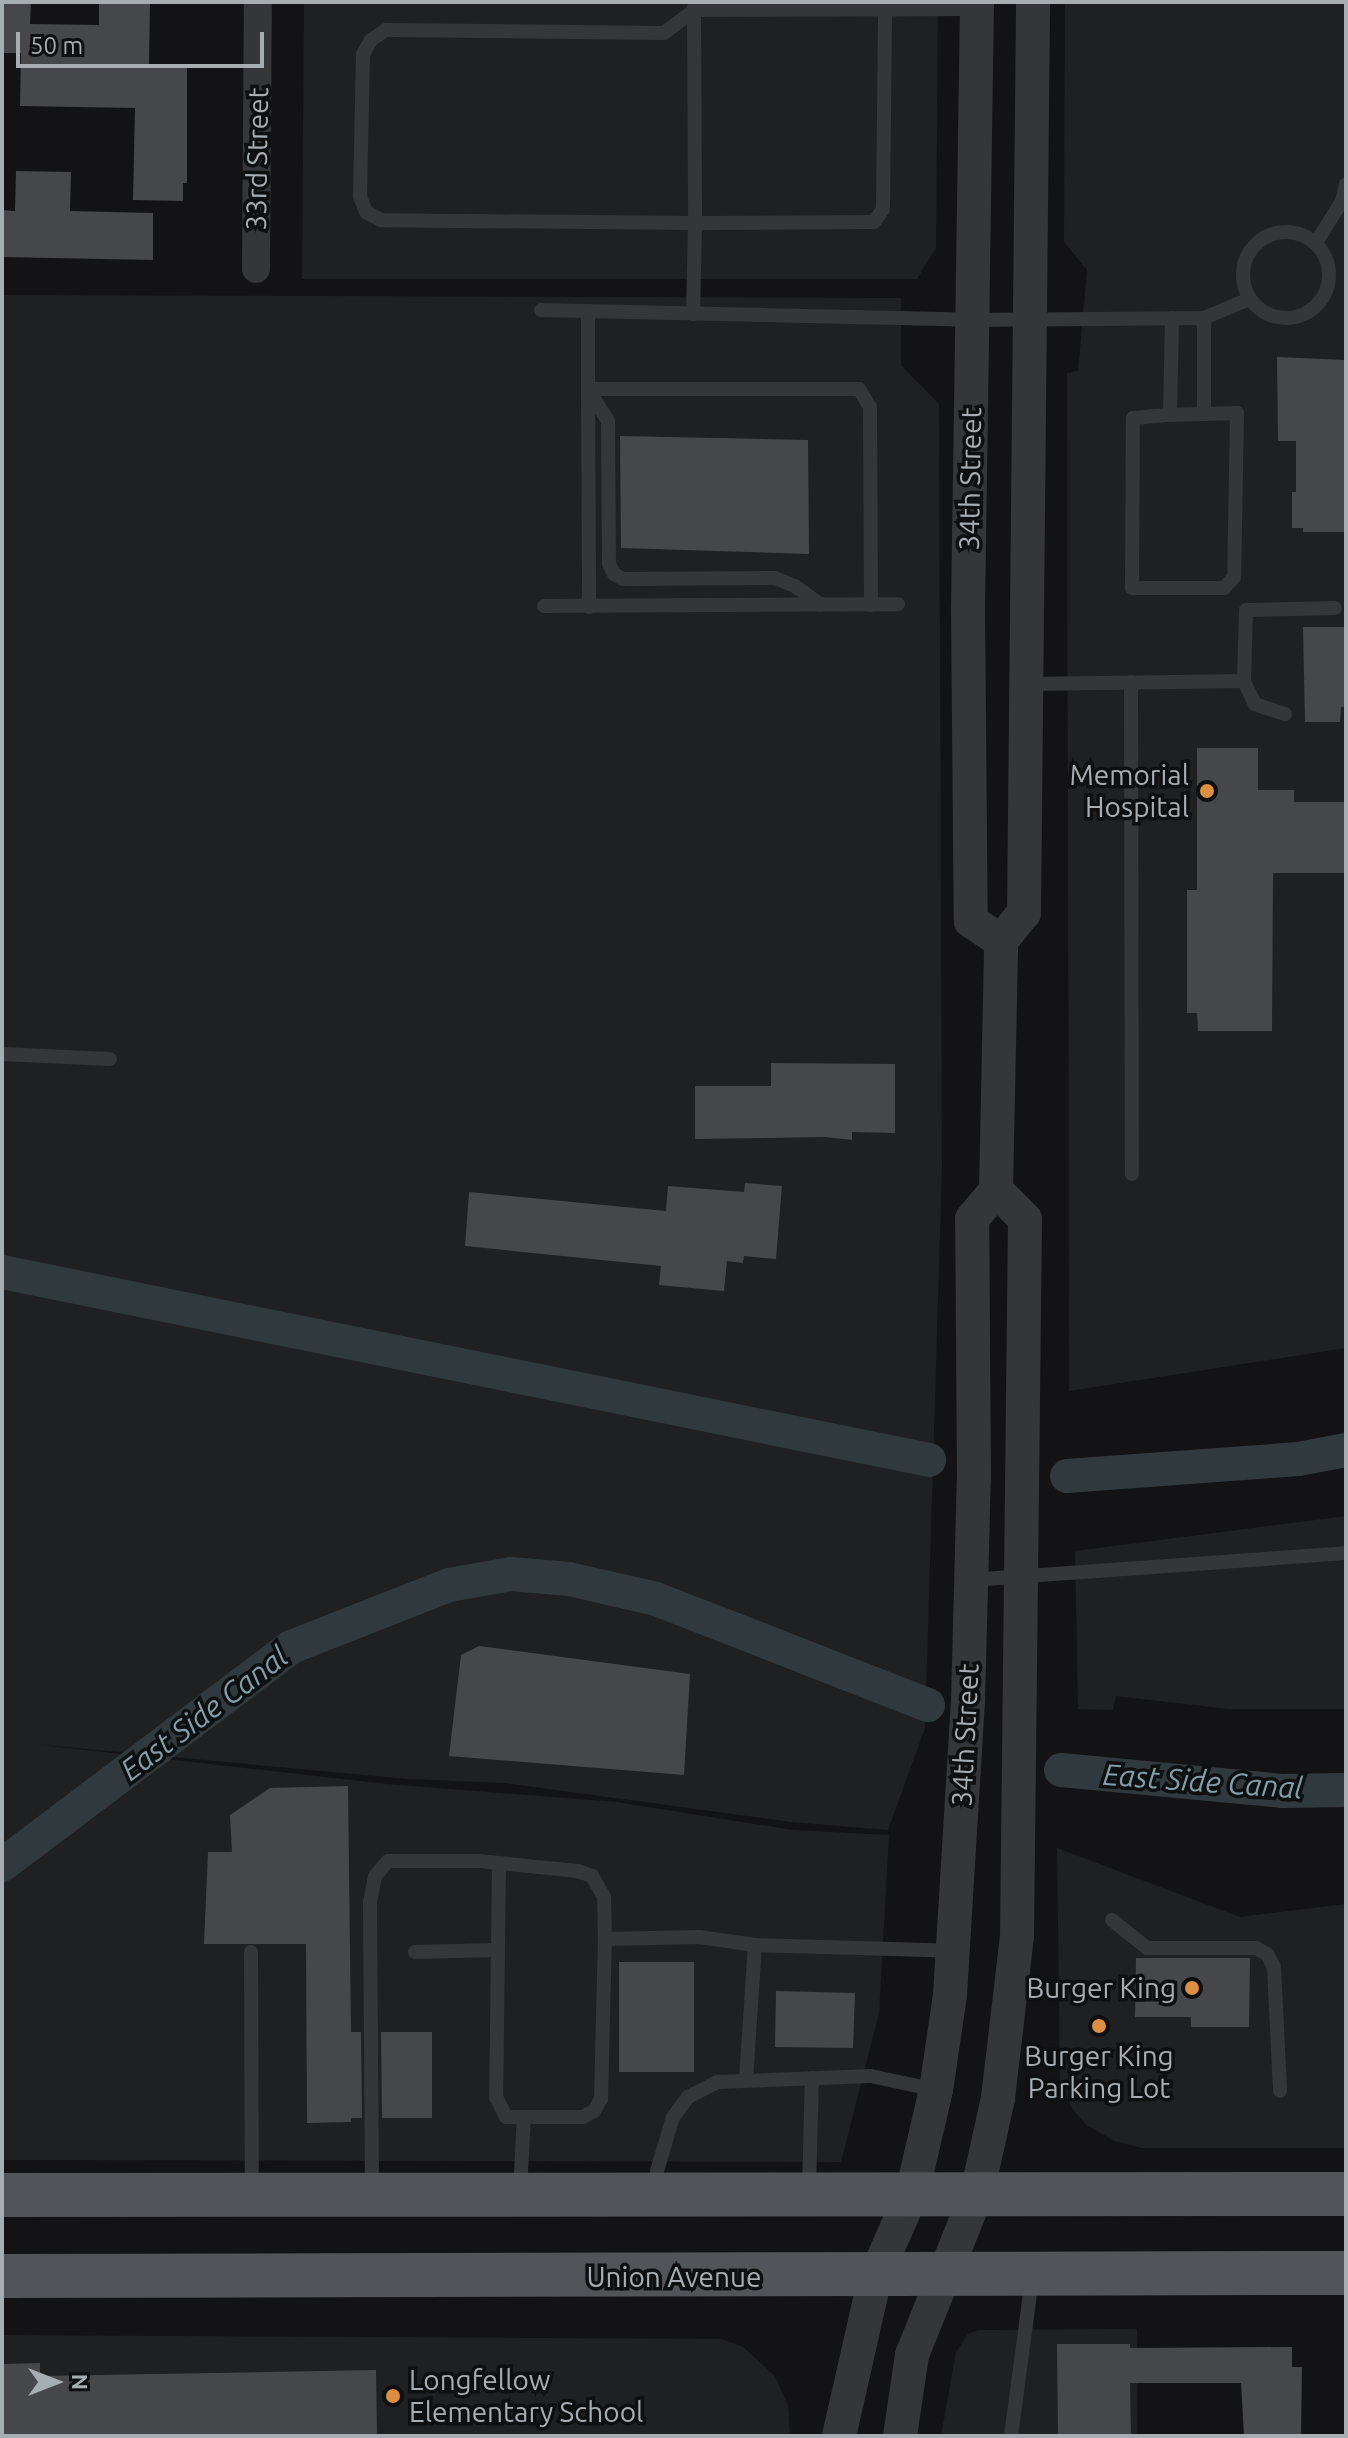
<!DOCTYPE html>
<html>
<head>
<meta charset="utf-8">
<style>
	body { margin:0 }
	#map { position:relative; width:1348px; height:2438px; overflow:hidden; background:#131315; font-family:Ubuntu,sans-serif }
	div>[style] { position:absolute }
	.built>* { inset:0; background:#1f2021 }
	.canal>* { height:34px; margin:-17px; padding:0 17px; transform-origin:17px; border-radius:17px; background:#303a3e }
	.building>* { inset:0; background:#45474a }
	.service>* { height:14px; margin:-7px; padding:0 7px; transform-origin:7px; border-radius:7px; background:#353639 }
	.service>.ring { margin:-7px; padding:0; box-sizing:content-box; background:none; border:14px solid #353639; border-radius:50% }
	.minor>* { height:28px; margin:-14px; padding:0 14px; transform-origin:14px; border-radius:14px; background:#353639 }
	.tertiary>* { height:34px; margin:-17px; padding:0 17px; transform-origin:17px; border-radius:17px; background:#353639 }
	.primary>* { height:44px; margin:-22px; padding:0 22px; transform-origin:22px; border-radius:22px; background:#515458 }
	.dots>* { width:22px; height:22px; translate:-50% -50%; box-sizing:border-box; border:4px solid #0e0f10; border-radius:50% }
	span { translate:-50% -50%; white-space:nowrap; text-align:center; line-height:1.15; -webkit-text-stroke:7px #0e0f10; paint-order:stroke }
	.street-label { font-size:28px; color:#a6adb3 }
	.poi-label { font-size:28px; color:#a6adb3 }
	.right { translate:-100% -50%; text-align:right }
	.left { translate:0 -50%; text-align:left }
	.water-label { font-size:30px; color:#819eab; font-style:italic }
	.frame { position:absolute; inset:0; border:4px solid #a6adb3; pointer-events:none }
	.north { position:absolute; left:16px; top:2342px; width:80px; height:80px; -webkit-text-stroke:6px #0e0f10; paint-order:stroke; rotate:90deg; font-size:22px; font-weight:700; line-height:32px; text-align:center; color:#a6adb3 }
	.north::after { content:''; display:block; margin:auto; width:28px; height:36px; background:#a6adb3; clip-path:polygon(50% 0,100% 100%,50% 72%,0 100%) }
	.scale { position:absolute; left:16px; top:32px; width:248px; height:36px; box-sizing:border-box; border:4px solid #a6adb3; border-top:0; padding-left:10px; font-size:24px; line-height:28px; white-space:nowrap; color:#a6adb3; -webkit-text-stroke:6px #0e0f10; paint-order:stroke }
</style>
</head>
<body>
<div id="map">
	<div class="built">
		<i style="clip-path:polygon(304px 2px,938px 2px,936px 248px,917px 279px,302px 279px)"></i>
		<i style="clip-path:polygon(1065px 2px,1346px 2px,1346px 1348px,1069px 1391px,1067px 373px,1078px 371px,1087px 270px,1064px 242px)"></i>
		<i style="clip-path:polygon(2px 295px,901px 298px,901px 365px,939px 404px,942px 1168px,925px 1728px,888px 1830px,791px 1822px,504px 1783px,408px 1779px,33px 1744px,387px 1784px,617px 1802px,793px 1830px,889px 1835px,879px 2013px,841px 2162px,2px 2160px)"></i>
		<i style="clip-path:polygon(1346px 1516px,1346px 1709px,1229px 1709px,1116px 1696px,1113px 1710px,1078px 1709px,1075px 1551px)"></i>
		<i style="clip-path:polygon(1057px 1848px,1240px 1917px,1346px 1904px,1346px 2148px,1141px 2148px,1115px 2141px,1086px 2125px,1071px 2107px,1060px 2082px)"></i>
		<i style="clip-path:polygon(1137px 2329px,1137px 2436px,941px 2436px,956px 2352px,968px 2334px,978px 2330px)"></i>
		<i style="clip-path:polygon(2px 2335px,722px 2339px,743px 2347px,775px 2376px,788px 2406px,790px 2436px,2px 2436px)"></i>
	</div>
	<div class="canal">
		<i style="left:2px;top:1272px;width:946px;rotate:11.46deg"></i>
		<i style="left:1067px;top:1476px;width:232px;rotate:-4.2deg"></i>
		<i style="left:1298px;top:1459px;width:49px;rotate:-10.6deg"></i>
		<i style="left:1061px;top:1770px;width:222px;rotate:5.4deg"></i>
		<i style="left:1282px;top:1791px;width:64px;rotate:-0.9deg"></i>
		<i style="left:2px;top:1865px;width:362px;rotate:-37deg"></i>
		<i style="left:291px;top:1647px;width:170px;rotate:-21.4deg"></i>
		<i style="left:449px;top:1585px;width:63px;rotate:-10.1deg"></i>
		<i style="left:511px;top:1574px;width:58px;rotate:4.9deg"></i>
		<i style="left:569px;top:1579px;width:89px;rotate:12.9deg"></i>
		<i style="left:656px;top:1599px;width:292px;rotate:21.3deg"></i>
	</div>
	<div class="building">
		<i style="clip-path:polygon(2px 2px,31px 2px,30px 24px,99px 25px,99px 2px,150px 2px,149px 65px,187px 65px,187px 183px,183px 183px,183px 201px,133px 200px,135px 108px,20px 106px,21px 53px,2px 53px)"></i>
		<i style="clip-path:polygon(16px 171px,71px 172px,70px 211px,153px 213px,153px 260px,2px 257px,2px 210px,15px 211px)"></i>
		<i style="clip-path:polygon(1277px 357px,1346px 360px,1346px 532px,1303px 532px,1303px 528px,1292px 528px,1292px 492px,1296px 492px,1296px 441px,1278px 441px)"></i>
		<i style="clip-path:polygon(620px 436px,808px 440px,809px 554px,621px 548px)"></i>
		<i style="clip-path:polygon(1303px 627px,1346px 627px,1346px 707px,1341px 707px,1340px 722px,1305px 722px)"></i>
		<i style="clip-path:polygon(1197px 748px,1258px 748px,1258px 790px,1294px 790px,1294px 802px,1346px 802px,1346px 873px,1273px 873px,1272px 1031px,1198px 1031px,1197px 1013px,1187px 1013px,1187px 890px,1197px 890px)"></i>
		<i style="clip-path:polygon(771px 1063px,895px 1064px,895px 1133px,852px 1132px,852px 1140px,825px 1137px,695px 1139px,695px 1086px,771px 1086px)"></i>
		<i style="clip-path:polygon(745px 1183px,782px 1186px,776px 1259px,744px 1256px,743px 1263px,727px 1261px,724px 1291px,659px 1285px,661px 1266px,465px 1246px,469px 1192px,666px 1211px,668px 1186px,744px 1192px)"></i>
		<i style="clip-path:polygon(479px 1646px,690px 1674px,684px 1775px,449px 1756px,461px 1655px)"></i>
		<i style="clip-path:polygon(348px 1786px,351px 2032px,361px 2032px,362px 2118px,351px 2118px,351px 2122px,307px 2123px,306px 1944px,204px 1944px,208px 1852px,232px 1852px,230px 1815px,270px 1788px)"></i>
		<i style="clip-path:polygon(1136px 1958px,1250px 1958px,1249px 2027px,1191px 2027px,1191px 2017px,1135px 2017px)"></i>
		<i style="clip-path:polygon(619px 1962px,694px 1962px,694px 2072px,619px 2072px)"></i>
		<i style="clip-path:polygon(776px 1991px,855px 1993px,853px 2048px,775px 2047px)"></i>
		<i style="clip-path:polygon(381px 2032px,432px 2032px,432px 2118px,382px 2118px)"></i>
		<i style="clip-path:polygon(1057px 2344px,1130px 2344px,1130px 2348px,1292px 2347px,1292px 2367px,1302px 2367px,1301px 2436px,1244px 2436px,1241px 2383px,1130px 2383px,1131px 2436px,1058px 2436px)"></i>
		<i style="clip-path:polygon(40px 2363px,40px 2376px,376px 2370px,377px 2434px,2px 2436px,3px 2364px)"></i>
	</div>
	<div class="service">
		<i style="left:694px;top:6px;width:217px;rotate:89.7deg"></i>
		<i style="left:695px;top:223px;width:179px;rotate:-0.3deg"></i>
		<i style="left:874px;top:222px;width:16px;rotate:-55deg"></i>
		<i style="left:883px;top:209px;width:207px;rotate:-89.4deg"></i>
		<i class="ring" style="left:1243px;top:232px;width:72px;height:72px"></i>
		<i style="left:1317px;top:241px;width:47px;rotate:-58deg"></i>
		<i style="left:1342px;top:201px;width:17px;rotate:-77deg"></i>
		<i style="left:541px;top:310px;width:433px;rotate:1.3deg"></i>
		<i style="left:974px;top:320px;width:230px;rotate:-0.5deg"></i>
		<i style="left:1204px;top:318px;width:49px;rotate:-22.9deg"></i>
		<i style="left:588px;top:312px;width:77px;rotate:90deg"></i>
		<i style="left:588px;top:389px;width:271px"></i>
		<i style="left:859px;top:389px;width:21px;rotate:59deg"></i>
		<i style="left:870px;top:407px;width:198px;rotate:89.7deg"></i>
		<i style="left:693px;top:314px;width:91px;rotate:-88.7deg"></i>
		<i style="left:695px;top:223px;width:314px;rotate:-179.5deg"></i>
		<i style="left:381px;top:220px;width:17px;rotate:-152deg"></i>
		<i style="left:366px;top:212px;width:17px;rotate:-111deg"></i>
		<i style="left:360px;top:196px;width:142px;rotate:-88.8deg"></i>
		<i style="left:363px;top:54px;width:16px;rotate:-60deg"></i>
		<i style="left:371px;top:40px;width:18px;rotate:-34deg"></i>
		<i style="left:386px;top:30px;width:278px;rotate:0.6deg"></i>
		<i style="left:664px;top:33px;width:38px;rotate:-37deg"></i>
		<i style="left:694px;top:10px;width:282px;rotate:-0.2deg"></i>
		<i style="left:1204px;top:318px;width:96px;rotate:90deg"></i>
		<i style="left:588px;top:389px;width:38px;rotate:58deg"></i>
		<i style="left:608px;top:421px;width:143px;rotate:89.6deg"></i>
		<i style="left:609px;top:564px;width:11px;rotate:63deg"></i>
		<i style="left:614px;top:574px;width:10px;rotate:29deg"></i>
		<i style="left:623px;top:579px;width:152px;rotate:-0.4deg"></i>
		<i style="left:775px;top:578px;width:22px;rotate:22deg"></i>
		<i style="left:795px;top:586px;width:32px;rotate:36deg"></i>
		<i style="left:588px;top:389px;width:218px;rotate:89.7deg"></i>
		<i style="left:1170px;top:415px;width:67px;rotate:-1.7deg"></i>
		<i style="left:1237px;top:413px;width:164px;rotate:91deg"></i>
		<i style="left:1234px;top:577px;width:15px;rotate:132deg"></i>
		<i style="left:1224px;top:588px;width:92px;rotate:180deg"></i>
		<i style="left:1132px;top:588px;width:170px;rotate:-89.7deg"></i>
		<i style="left:1133px;top:418px;width:37px;rotate:-5deg"></i>
		<i style="left:1170px;top:415px;width:97px;rotate:-88.8deg"></i>
		<i style="left:544px;top:606px;width:354px;rotate:-0.3deg"></i>
		<i style="left:1131px;top:682px;width:492px;rotate:89.9deg"></i>
		<i style="left:1028px;top:684px;width:216px;rotate:-0.8deg"></i>
		<i style="left:1285px;top:714px;width:32px;rotate:-162deg"></i>
		<i style="left:1255px;top:704px;width:25px;rotate:-116deg"></i>
		<i style="left:1244px;top:681px;width:71px;rotate:-88.4deg"></i>
		<i style="left:1246px;top:610px;width:89px;rotate:-1.3deg"></i>
		<i style="left:2px;top:1054px;width:108px;rotate:2.7deg"></i>
		<i style="left:971px;top:1580px;width:376px;rotate:-4.1deg"></i>
		<i style="left:499px;top:1864px;width:233px;rotate:90.7deg"></i>
		<i style="left:496px;top:2097px;width:22px;rotate:63deg"></i>
		<i style="left:506px;top:2117px;width:77px"></i>
		<i style="left:583px;top:2117px;width:13px;rotate:-29deg"></i>
		<i style="left:594px;top:2111px;width:14px;rotate:-60deg"></i>
		<i style="left:601px;top:2099px;width:160px;rotate:-88.6deg"></i>
		<i style="left:1112px;top:1920px;width:45px;rotate:38.7deg"></i>
		<i style="left:1147px;top:1948px;width:109px"></i>
		<i style="left:1256px;top:1948px;width:13px;rotate:29deg"></i>
		<i style="left:1267px;top:1954px;width:15px;rotate:62deg"></i>
		<i style="left:1274px;top:1967px;width:124px;rotate:87.2deg"></i>
		<i style="left:251px;top:1952px;width:238px;rotate:89.8deg"></i>
		<i style="left:415px;top:1952px;width:83px;rotate:-1.4deg"></i>
		<i style="left:746px;top:2080px;width:135px;rotate:-86.2deg"></i>
		<i style="left:809px;top:2189px;width:111px;rotate:-88.5deg"></i>
		<i style="left:372px;top:2190px;width:288px;rotate:-90.4deg"></i>
		<i style="left:370px;top:1902px;width:26px;rotate:-79deg"></i>
		<i style="left:375px;top:1876px;width:20px;rotate:-49deg"></i>
		<i style="left:388px;top:1861px;width:91px"></i>
		<i style="left:479px;top:1861px;width:99px;rotate:5.8deg"></i>
		<i style="left:577px;top:1871px;width:16px;rotate:18deg"></i>
		<i style="left:592px;top:1876px;width:24px;rotate:60deg"></i>
		<i style="left:604px;top:1897px;width:42px;rotate:88.6deg"></i>
		<i style="left:605px;top:1939px;width:94px;rotate:-1.2deg"></i>
		<i style="left:699px;top:1937px;width:57px;rotate:8.1deg"></i>
		<i style="left:755px;top:1945px;width:197px;rotate:1.7deg"></i>
		<i style="left:520px;top:2190px;width:73px;rotate:-86.9deg"></i>
		<i style="left:658px;top:2192px;width:21px;rotate:-93deg"></i>
		<i style="left:657px;top:2171px;width:56px;rotate:-73.5deg"></i>
		<i style="left:673px;top:2117px;width:25px;rotate:-53deg"></i>
		<i style="left:688px;top:2097px;width:33px;rotate:-27deg"></i>
		<i style="left:717px;top:2082px;width:154px;rotate:-2.2deg"></i>
		<i style="left:871px;top:2076px;width:66px;rotate:12.2deg"></i>
		<i style="left:1011px;top:2436px;width:159px;rotate:-82.4deg"></i>
	</div>
	<div class="minor">
		<i style="left:256px;top:269px;width:267px;rotate:-89.6deg"></i>
	</div>
	<div class="tertiary">
		<i style="left:977px;top:2px;width:605px;rotate:90.85deg"></i>
		<i style="left:968px;top:607px;width:314px;rotate:89.5deg"></i>
		<i style="left:971px;top:921px;width:36px;rotate:34deg"></i>
		<i style="left:839px;top:2436px;width:163px;rotate:-77.2deg"></i>
		<i style="left:875px;top:2277px;width:92px;rotate:-66.2deg"></i>
		<i style="left:912px;top:2193px;width:106px;rotate:-76.9deg"></i>
		<i style="left:936px;top:2090px;width:96px;rotate:-81.6deg"></i>
		<i style="left:950px;top:1995px;width:295px;rotate:-86.5deg"></i>
		<i style="left:968px;top:1701px;width:222px;rotate:-88.5deg"></i>
		<i style="left:974px;top:1479px;width:260px;rotate:-90.4deg"></i>
		<i style="left:972px;top:1219px;width:38px;rotate:-50deg"></i>
		<i style="left:996px;top:1190px;width:249px;rotate:-88.8deg"></i>
		<i style="left:1001px;top:941px;width:36px;rotate:-51deg"></i>
		<i style="left:1024px;top:913px;width:911px;rotate:-89.43deg"></i>
		<i style="left:900px;top:2436px;width:82px;rotate:-81.6deg"></i>
		<i style="left:912px;top:2355px;width:175px;rotate:-68.1deg"></i>
		<i style="left:977px;top:2193px;width:97px;rotate:-77.5deg"></i>
		<i style="left:998px;top:2098px;width:163px;rotate:-83.3deg"></i>
		<i style="left:1017px;top:1936px;width:717px;rotate:-89.36deg"></i>
		<i style="left:1025px;top:1219px;width:41px;rotate:-135deg"></i>
	</div>
	<div class="primary">
		<i style="left:2px;top:2195px;width:1344px;rotate:-0.04deg"></i>
		<i style="left:2px;top:2276px;width:1344px;rotate:-0.13deg"></i>
	</div>
	<div class="dots">
		<i style="left:1207px;top:791px;background:#dc8f43"></i>
		<i style="left:1192px;top:1988px;background:#dc8f43"></i>
		<i style="left:1099px;top:2026px;background:#dc8f43"></i>
		<i style="left:393px;top:2396px;background:#dc8f43"></i>
	</div>
	<div class="street-label">
		<span style="left:257px;top:159px;rotate:-89deg">33rd Street</span>
		<span style="left:970px;top:479px;rotate:-89deg">34th Street</span>
		<span style="left:965px;top:1735px;rotate:-87deg">34th Street</span>
		<span style="left:674px;top:2277px">Union Avenue</span>
	</div>
	<div class="poi-label">
		<span class="right" style="left:1189px;top:791px">Memorial<br>Hospital</span>
		<span class="right" style="left:1176px;top:1988px">Burger King</span>
		<span style="left:1099px;top:2072px">Burger King<br>Parking Lot</span>
		<span class="left" style="left:409px;top:2396px">Longfellow<br>Elementary School</span>
	</div>
	<div class="water-label">
		<span style="left:204px;top:1713px;rotate:-37deg">East Side Canal</span>
		<span style="left:1203px;top:1781px;rotate:4deg">East Side Canal</span>
	</div>
	<div class="frame"></div>
	<div class="north">N</div>
	<div class="scale">50 m</div>
</div>
</body>
</html>
